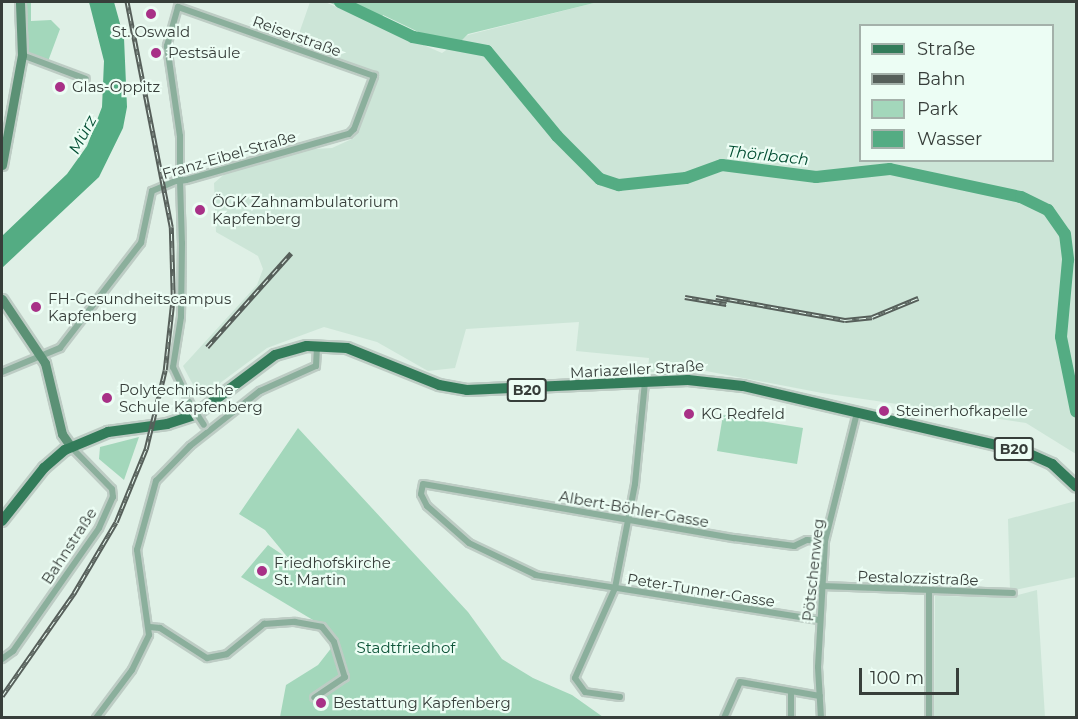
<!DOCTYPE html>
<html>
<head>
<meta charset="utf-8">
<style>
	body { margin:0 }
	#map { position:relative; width:1078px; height:719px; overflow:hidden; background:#dff0e6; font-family:Montserrat,sans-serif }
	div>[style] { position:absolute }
	.built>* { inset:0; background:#cce5d7 }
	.green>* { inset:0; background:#a3d7bb }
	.water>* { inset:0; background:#54ac83 }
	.river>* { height:12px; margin:-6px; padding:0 6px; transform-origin:6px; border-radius:6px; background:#54ac83 }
	.roads { filter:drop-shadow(2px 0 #bdccc4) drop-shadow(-2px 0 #bdccc4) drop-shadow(0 2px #bdccc4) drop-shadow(0 -2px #bdccc4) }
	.street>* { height:6px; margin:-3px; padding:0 3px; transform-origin:3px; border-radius:3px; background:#8baf9c }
	.secondary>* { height:9px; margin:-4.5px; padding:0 4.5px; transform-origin:4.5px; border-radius:4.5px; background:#5b9175 }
	.primary>* { height:10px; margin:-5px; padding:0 5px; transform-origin:5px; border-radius:5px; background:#337c5a }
	.rail>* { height:4.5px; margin-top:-2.25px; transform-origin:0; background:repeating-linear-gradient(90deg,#ecfdf4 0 7px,#565f5a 0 14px); box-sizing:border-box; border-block:2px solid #565f5a }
	.bridges { filter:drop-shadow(2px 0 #bdccc4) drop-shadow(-2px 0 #bdccc4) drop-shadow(0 2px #bdccc4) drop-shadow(0 -2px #bdccc4) }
	.street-bridge>* { height:6px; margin:-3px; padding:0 3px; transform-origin:3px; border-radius:3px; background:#8baf9c }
	.dots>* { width:16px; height:16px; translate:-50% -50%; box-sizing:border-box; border:3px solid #ecfdf4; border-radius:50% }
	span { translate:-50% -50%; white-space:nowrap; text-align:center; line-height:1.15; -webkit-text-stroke:4.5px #ecfdf4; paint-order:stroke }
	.shield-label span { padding:2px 4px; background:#ecfdf4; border:2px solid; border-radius:4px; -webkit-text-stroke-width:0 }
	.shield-label { font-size:14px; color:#373e3a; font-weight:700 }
	.poi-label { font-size:15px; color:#373e3a }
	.left { translate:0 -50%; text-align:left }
	.street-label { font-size:15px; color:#373e3a }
	.park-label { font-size:15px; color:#0d5438 }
	.water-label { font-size:16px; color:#034e33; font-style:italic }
	.frame { position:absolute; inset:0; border:3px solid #373e3a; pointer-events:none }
	.legend { position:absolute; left:859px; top:24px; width:195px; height:138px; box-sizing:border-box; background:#ecfdf4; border:2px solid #a4b1aa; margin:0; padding:8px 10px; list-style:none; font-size:18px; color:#373e3a }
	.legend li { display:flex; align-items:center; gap:12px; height:30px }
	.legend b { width:30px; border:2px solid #a4b1aa }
	.scale { position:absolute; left:859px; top:668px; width:100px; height:27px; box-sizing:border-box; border:3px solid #373e3a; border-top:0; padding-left:8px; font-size:18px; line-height:21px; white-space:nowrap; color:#373e3a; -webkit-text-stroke:4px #ecfdf4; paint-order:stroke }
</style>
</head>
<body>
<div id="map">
	<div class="built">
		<i style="clip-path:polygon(evenodd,310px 2px,325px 2px,442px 53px,468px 35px,598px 2px,1076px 2px,1076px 454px,1026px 423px,822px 393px,706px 371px,648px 372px,649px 358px,576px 351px,579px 322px,466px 329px,455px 368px,428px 371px,377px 342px,324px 327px,267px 348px,200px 398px,183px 366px,257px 285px,263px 269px,258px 256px,216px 232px,214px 183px,227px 172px,294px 150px,332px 148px,354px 138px,378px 75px,295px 45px,310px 2px,860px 26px,1052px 26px,1052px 160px,860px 160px,860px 26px)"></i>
		<i style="clip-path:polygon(1076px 501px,1076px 577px,1010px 591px,1008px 519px)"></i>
		<i style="clip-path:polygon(1037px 590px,1045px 717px,934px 717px,935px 596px,1010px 597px)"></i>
	</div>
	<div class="green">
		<i style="clip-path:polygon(23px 2px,31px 2px,31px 21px,51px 20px,60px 29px,47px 64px,25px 56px)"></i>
		<i style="clip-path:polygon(328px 2px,598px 2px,468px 34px,459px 43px,433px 39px,383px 15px,378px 23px)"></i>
		<i style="clip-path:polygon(723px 415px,803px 428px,797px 464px,717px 451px)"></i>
		<i style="clip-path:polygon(298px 428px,468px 612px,502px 659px,533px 678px,572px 695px,603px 717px,280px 717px,286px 685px,318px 665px,336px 642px,323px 626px,241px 577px,268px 545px,289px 559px,265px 530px,239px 514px)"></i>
		<i style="clip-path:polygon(139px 437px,124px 480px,99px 459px,100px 447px)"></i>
	</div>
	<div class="water">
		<i style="clip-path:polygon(89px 2px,114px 2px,124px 38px,127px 107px,123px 128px,99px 177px,2px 268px,2px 236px,67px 174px,87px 146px,102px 107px,104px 61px)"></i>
	</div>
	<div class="river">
		<i style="left:340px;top:2px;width:81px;rotate:25.6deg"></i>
		<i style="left:413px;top:37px;width:75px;rotate:10.7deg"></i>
		<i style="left:487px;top:51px;width:110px;rotate:50.5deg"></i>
		<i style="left:557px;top:136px;width:61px;rotate:45deg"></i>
		<i style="left:600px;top:179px;width:20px;rotate:18deg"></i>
		<i style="left:619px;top:185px;width:67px;rotate:-6deg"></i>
		<i style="left:686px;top:178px;width:38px;rotate:-20deg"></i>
		<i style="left:722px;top:165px;width:95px;rotate:7.3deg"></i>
		<i style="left:816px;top:177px;width:74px;rotate:-6.2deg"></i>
		<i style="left:890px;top:169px;width:134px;rotate:12.1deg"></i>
		<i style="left:1021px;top:197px;width:30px;rotate:26deg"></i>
		<i style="left:1048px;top:210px;width:29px;rotate:55deg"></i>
		<i style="left:1065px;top:234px;width:26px;rotate:83deg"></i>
		<i style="left:1068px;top:260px;width:77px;rotate:95.2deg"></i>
		<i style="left:1061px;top:337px;width:76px;rotate:78.5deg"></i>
	</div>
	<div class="roads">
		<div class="street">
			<i style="left:22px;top:55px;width:68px;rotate:20.6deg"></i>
			<i style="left:2px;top:372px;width:63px;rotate:-22.5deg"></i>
			<i style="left:60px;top:348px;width:133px;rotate:-52.4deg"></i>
			<i style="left:141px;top:243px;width:53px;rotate:-78.1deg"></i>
			<i style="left:152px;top:191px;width:25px;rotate:-23deg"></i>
			<i style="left:175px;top:181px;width:5px"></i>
			<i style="left:180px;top:181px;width:6px;rotate:-9deg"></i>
			<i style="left:186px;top:180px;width:169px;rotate:-15.8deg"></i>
			<i style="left:349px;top:134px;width:7px;rotate:-45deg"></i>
			<i style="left:354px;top:129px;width:57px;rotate:-69.3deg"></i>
			<i style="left:374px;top:76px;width:208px;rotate:-160.6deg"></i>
			<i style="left:178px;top:7px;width:41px;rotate:105.8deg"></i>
			<i style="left:167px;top:46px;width:91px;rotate:81.8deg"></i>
			<i style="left:180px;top:136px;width:45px;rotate:90deg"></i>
			<i style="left:180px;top:181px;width:62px;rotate:88.2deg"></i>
			<i style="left:182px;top:243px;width:74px;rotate:90.8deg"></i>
			<i style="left:181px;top:317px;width:51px;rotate:99.1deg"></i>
			<i style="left:173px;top:367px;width:38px;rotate:65deg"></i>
			<i style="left:822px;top:586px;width:191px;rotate:2.1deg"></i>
			<i style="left:819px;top:620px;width:287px;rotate:-171deg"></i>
			<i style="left:536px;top:575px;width:74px;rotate:-154.5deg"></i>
			<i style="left:469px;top:543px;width:56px;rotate:-138.6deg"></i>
			<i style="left:427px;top:506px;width:13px;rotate:-117deg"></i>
			<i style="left:421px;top:494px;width:10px;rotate:-79deg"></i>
			<i style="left:423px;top:484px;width:316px;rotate:9.9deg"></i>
			<i style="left:734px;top:538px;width:61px;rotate:7.6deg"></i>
			<i style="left:794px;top:546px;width:14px;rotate:-25deg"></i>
			<i style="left:807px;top:540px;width:18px;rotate:3deg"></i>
			<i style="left:150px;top:627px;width:10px;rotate:6deg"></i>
			<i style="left:160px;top:628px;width:56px;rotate:32.6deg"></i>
			<i style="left:207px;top:658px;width:20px;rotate:-11deg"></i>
			<i style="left:227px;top:654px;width:48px;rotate:-39deg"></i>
			<i style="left:264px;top:624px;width:31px;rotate:-4deg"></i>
			<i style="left:295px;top:622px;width:27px;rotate:10deg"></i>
			<i style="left:322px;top:627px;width:19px;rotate:51deg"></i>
			<i style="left:334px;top:642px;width:37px;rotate:73deg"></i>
			<i style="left:345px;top:677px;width:37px;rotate:146deg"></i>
			<i style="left:2px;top:659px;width:14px;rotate:-36deg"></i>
			<i style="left:13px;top:651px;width:150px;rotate:-55deg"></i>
			<i style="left:99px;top:528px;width:34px;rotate:-66deg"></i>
			<i style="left:113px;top:497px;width:8px;rotate:-97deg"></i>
			<i style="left:112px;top:489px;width:59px;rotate:-134.3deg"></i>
			<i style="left:620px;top:697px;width:35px;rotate:-172deg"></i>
			<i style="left:585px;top:692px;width:17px;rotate:-126deg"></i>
			<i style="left:575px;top:678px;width:98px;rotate:-66deg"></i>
			<i style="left:615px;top:588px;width:106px;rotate:-79.1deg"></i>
			<i style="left:635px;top:484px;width:102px;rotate:-84.4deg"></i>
			<i style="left:96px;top:718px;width:60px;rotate:-53.1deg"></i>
			<i style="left:132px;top:670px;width:39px;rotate:-64deg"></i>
			<i style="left:149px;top:635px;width:86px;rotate:-98deg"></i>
			<i style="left:137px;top:550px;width:72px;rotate:-74.6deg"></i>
			<i style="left:156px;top:481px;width:49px;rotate:-45.8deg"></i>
			<i style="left:190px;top:446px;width:89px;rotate:-38.2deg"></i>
			<i style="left:260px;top:391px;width:61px;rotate:-24.1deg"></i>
			<i style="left:316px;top:366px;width:20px;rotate:-87deg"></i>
			<i style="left:724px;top:718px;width:39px;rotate:-66deg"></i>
			<i style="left:740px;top:682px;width:81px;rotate:9.9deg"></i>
			<i style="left:791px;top:718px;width:26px;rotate:-90deg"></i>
			<i style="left:821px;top:718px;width:51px;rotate:-93.4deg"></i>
			<i style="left:818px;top:667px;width:126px;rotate:-86.8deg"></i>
			<i style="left:825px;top:541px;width:132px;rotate:-76deg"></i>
			<i style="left:929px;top:718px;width:128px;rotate:-90deg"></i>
		</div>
		<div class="secondary">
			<i style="left:2px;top:165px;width:112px;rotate:-79.7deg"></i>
			<i style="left:22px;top:55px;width:53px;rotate:-92.2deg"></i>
			<i style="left:2px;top:299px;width:77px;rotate:56.1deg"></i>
			<i style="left:45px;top:363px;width:73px;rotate:76.5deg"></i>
			<i style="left:62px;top:434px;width:16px;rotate:55deg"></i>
		</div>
		<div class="primary">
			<i style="left:2px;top:521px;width:68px;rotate:-51.6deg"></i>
			<i style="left:44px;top:468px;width:28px;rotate:-41deg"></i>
			<i style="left:65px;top:450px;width:47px;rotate:-22.7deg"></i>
			<i style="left:108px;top:432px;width:60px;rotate:-7.7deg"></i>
			<i style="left:167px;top:424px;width:29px;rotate:-18deg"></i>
			<i style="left:195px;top:415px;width:100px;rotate:-36.9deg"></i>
			<i style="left:275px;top:355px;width:33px;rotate:-16deg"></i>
			<i style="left:307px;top:346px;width:40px;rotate:2.9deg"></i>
			<i style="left:347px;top:348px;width:99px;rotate:21.9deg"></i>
			<i style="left:439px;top:385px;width:28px;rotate:10deg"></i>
			<i style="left:467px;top:390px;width:221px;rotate:-2.6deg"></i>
			<i style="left:688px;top:380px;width:55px;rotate:6.2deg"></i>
			<i style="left:743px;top:386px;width:287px;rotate:13.1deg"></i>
			<i style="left:1023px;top:451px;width:32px;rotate:24deg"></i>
			<i style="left:1052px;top:464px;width:33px;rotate:43deg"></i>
		</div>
	</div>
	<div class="rail">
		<i style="left:685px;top:297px;width:42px;rotate:9.7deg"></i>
		<i style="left:716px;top:297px;width:131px;rotate:10.1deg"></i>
		<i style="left:845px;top:320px;width:27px;rotate:-6deg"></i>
		<i style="left:872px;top:317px;width:50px;rotate:-22.4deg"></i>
		<i style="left:207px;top:347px;width:126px;rotate:-48.2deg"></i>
		<i style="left:2px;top:696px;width:126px;rotate:-55deg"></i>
		<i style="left:74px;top:593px;width:82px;rotate:-59.4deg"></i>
		<i style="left:116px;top:522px;width:79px;rotate:-67.7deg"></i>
		<i style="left:146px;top:449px;width:81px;rotate:-76.5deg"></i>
		<i style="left:165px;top:370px;width:73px;rotate:-83.7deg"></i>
		<i style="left:173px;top:297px;width:70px;rotate:-91.6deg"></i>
		<i style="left:171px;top:227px;width:229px;rotate:-101.1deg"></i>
	</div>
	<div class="bridges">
		<div class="street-bridge">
			<i style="left:189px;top:402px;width:27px;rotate:57deg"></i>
		</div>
	</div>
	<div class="dots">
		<i style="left:151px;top:14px;background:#a83187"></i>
		<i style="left:156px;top:53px;background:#a83187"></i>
		<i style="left:60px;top:87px;background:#a83187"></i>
		<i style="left:200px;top:210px;background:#a83187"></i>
		<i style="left:36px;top:307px;background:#a83187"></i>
		<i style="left:107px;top:398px;background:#a83187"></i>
		<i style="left:884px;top:411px;background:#a83187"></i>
		<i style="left:689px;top:414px;background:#a83187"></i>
		<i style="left:262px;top:571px;background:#a83187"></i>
		<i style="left:321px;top:703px;background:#a83187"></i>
	</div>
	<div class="shield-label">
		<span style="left:527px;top:390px">B20</span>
		<span style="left:1014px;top:449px">B20</span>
	</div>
	<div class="poi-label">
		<span style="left:151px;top:32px">St. Oswald</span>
		<span class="left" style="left:168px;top:53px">Pestsäule</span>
		<span class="left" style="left:72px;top:87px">Glas-Oppitz</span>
		<span class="left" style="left:212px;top:210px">ÖGK Zahnambulatorium<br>Kapfenberg</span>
		<span class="left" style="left:48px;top:307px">FH-Gesundheitscampus<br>Kapfenberg</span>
		<span class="left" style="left:119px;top:398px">Polytechnische<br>Schule Kapfenberg</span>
		<span class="left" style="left:896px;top:411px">Steinerhofkapelle</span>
		<span class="left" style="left:701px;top:414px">KG Redfeld</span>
		<span class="left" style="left:274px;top:571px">Friedhofskirche<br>St. Martin</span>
		<span class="left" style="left:333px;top:703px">Bestattung Kapfenberg</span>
	</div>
	<div class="street-label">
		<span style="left:297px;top:36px;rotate:20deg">Reiserstraße</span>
		<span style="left:229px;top:155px;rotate:-16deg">Franz-Eibel-Straße</span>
		<span style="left:637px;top:369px;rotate:-3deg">Mariazeller Straße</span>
		<span style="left:634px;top:509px;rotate:10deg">Albert-Böhler-Gasse</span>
		<span style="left:69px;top:546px;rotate:-57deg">Bahnstraße</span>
		<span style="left:813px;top:570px;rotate:-84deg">Pötschenweg</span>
		<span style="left:918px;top:578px;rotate:2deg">Pestalozzistraße</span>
		<span style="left:701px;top:590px;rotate:9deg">Peter-Tunner-Gasse</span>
	</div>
	<div class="park-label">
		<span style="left:406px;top:648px">Stadtfriedhof</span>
	</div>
	<div class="water-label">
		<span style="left:83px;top:135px;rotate:-62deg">Mürz</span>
		<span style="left:768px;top:156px;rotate:6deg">Thörlbach</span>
	</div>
	<div class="frame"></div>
	<ul class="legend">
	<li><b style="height:8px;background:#337c5a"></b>Straße</li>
	<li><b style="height:8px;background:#565f5a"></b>Bahn</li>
	<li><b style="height:16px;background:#a3d7bb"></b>Park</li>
	<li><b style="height:16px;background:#54ac83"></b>Wasser</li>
	</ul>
	<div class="scale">100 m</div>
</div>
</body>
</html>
